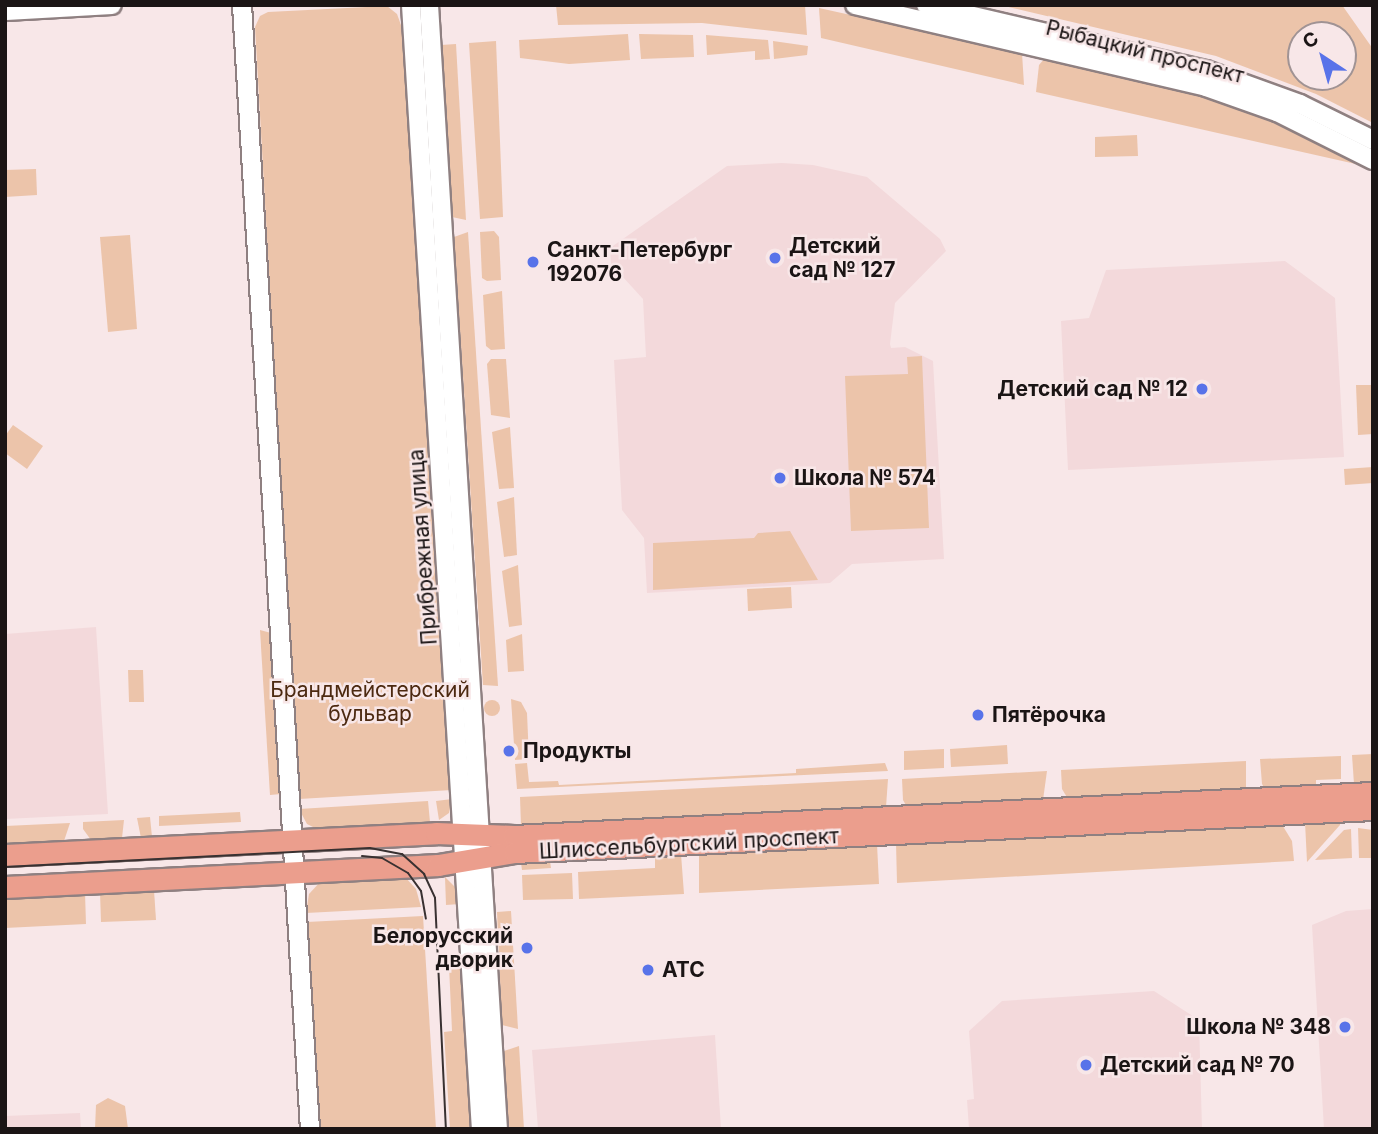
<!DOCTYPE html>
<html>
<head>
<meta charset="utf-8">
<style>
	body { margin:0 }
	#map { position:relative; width:1378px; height:1134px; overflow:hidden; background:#f8e7e8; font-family:Inter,sans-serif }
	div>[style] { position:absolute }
	.built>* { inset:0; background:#f3d9db }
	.green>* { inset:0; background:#ecc4aa }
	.round { border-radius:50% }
	.roads { filter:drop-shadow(2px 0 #8f8081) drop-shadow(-2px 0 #8f8081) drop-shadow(0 2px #8f8081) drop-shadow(0 -2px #8f8081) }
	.minor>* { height:18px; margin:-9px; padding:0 9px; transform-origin:9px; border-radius:9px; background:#fff }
	.major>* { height:21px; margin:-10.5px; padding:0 10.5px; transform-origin:10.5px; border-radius:10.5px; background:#eb9e8d }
	.tram>* { height:2px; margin:-1px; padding:0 1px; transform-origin:1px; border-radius:1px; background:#393131 }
	.dots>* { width:19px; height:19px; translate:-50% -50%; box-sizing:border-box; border:4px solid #f8e7e8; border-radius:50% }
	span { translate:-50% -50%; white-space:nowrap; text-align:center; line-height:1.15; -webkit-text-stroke:5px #f8e7e8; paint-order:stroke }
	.street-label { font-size:21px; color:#1b1515 }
	.poi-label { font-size:21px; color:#1b1515; font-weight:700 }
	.left { translate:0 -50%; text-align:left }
	.right { translate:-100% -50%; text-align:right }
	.park-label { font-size:21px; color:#4c2910 }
	.frame { position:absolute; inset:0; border:7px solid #1b1515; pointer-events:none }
	.north { position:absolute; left:1287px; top:21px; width:70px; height:70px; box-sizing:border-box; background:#f8e7e8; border:2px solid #a09394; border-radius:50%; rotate:324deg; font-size:19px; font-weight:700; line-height:28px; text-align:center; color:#1b1515 }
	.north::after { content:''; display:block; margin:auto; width:24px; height:32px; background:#5873e9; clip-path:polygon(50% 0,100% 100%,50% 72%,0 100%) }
</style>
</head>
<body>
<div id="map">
	<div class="built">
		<i style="clip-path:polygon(782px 163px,813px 165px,867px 177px,940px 239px,946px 251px,895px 303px,890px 344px,891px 348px,905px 347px,933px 361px,944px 559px,852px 564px,830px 583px,647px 593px,644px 538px,622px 510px,614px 360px,646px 357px,643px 299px,611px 264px,610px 248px,727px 166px)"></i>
		<i style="clip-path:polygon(1285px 261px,1335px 298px,1344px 457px,1068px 470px,1061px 321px,1089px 318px,1106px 270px)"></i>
		<i style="clip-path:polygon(96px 627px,108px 814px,5px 819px,5px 634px)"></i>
		<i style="clip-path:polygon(1373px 909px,1373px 1129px,1324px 1129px,1312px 925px,1346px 911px)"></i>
		<i style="clip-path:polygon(1154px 991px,1199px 1020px,1202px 1129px,969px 1129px,967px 1100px,974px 1099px,969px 1031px,1002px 1001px)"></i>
		<i style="clip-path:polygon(715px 1035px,721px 1129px,538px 1129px,532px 1050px)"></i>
		<i style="clip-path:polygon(80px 1113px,81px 1129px,5px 1129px,5px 1116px)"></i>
	</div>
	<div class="green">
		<i style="clip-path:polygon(556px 5px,805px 5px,807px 35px,702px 23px,558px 25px)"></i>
		<i style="clip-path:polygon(evenodd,1000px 5px,1342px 5px,1373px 49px,1373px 123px,1316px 94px,1216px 56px,1000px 5px,1301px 35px,1343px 35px,1343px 77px,1301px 77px,1301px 35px)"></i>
		<i style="clip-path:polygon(387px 6px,397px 14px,402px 28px,406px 72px,452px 790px,299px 799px,255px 27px,260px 16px,268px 12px)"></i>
		<i style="clip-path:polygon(819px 8px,1022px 53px,1024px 85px,821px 38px)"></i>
		<i style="clip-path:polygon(628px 34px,630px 60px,569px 64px,520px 58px,519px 40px)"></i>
		<i style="clip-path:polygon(639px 34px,693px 35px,694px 57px,641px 59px)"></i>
		<i style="clip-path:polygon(706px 35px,768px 40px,770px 59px,755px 60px,755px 51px,707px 55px)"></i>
		<i style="clip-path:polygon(496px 41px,503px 217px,480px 219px,469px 43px)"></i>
		<i style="clip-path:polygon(773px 41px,808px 46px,807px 55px,774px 59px)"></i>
		<i style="clip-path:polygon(456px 44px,466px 220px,452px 217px,441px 45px)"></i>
		<i style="clip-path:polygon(1045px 58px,1202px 95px,1297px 131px,1369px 167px,1036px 92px,1039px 65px)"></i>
		<i style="clip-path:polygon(1137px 135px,1138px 156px,1095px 157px,1095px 137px)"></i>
		<i style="clip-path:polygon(36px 169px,37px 195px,5px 197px,5px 170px)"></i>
		<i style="clip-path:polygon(494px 231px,499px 237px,501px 280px,487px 281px,482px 278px,480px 232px)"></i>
		<i style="clip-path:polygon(468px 232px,498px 686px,483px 685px,454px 237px)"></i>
		<i style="clip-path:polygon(130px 235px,137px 329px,108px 332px,100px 237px)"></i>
		<i style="clip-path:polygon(502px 291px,505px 349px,491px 350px,486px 346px,483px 295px)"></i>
		<i style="clip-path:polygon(922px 356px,929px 528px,851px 531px,845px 376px,908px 374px,907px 357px)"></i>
		<i style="clip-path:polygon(491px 359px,506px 359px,510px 418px,491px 415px,487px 364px)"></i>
		<i style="clip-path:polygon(1356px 385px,1373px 385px,1373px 434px,1358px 435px)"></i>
		<i style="clip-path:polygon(13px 425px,43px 446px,27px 469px,5px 453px,5px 436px)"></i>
		<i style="clip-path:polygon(510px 427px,514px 488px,499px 489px,492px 432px)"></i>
		<i style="clip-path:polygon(1373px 467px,1373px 483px,1345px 485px,1344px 469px)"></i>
		<i style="clip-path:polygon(514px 497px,517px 555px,504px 557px,497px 502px)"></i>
		<i style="clip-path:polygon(790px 531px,818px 580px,653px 590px,653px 543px,754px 538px,758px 533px)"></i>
		<i style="clip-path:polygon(518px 565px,522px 625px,509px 627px,502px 571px)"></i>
		<i style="clip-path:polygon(791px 587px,792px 608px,748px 611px,747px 589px)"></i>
		<i style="clip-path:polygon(260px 630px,271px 633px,281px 794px,270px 795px)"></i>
		<i style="clip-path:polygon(522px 634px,524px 671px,508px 672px,506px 640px)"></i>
		<i style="clip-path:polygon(128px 670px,143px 670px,144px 702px,129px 702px)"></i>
		<i style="clip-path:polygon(511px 699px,521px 702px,527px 713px,529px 759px,515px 760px)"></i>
		<i class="round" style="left:484px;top:700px;width:16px;height:16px"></i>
		<i style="clip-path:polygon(1007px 745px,1008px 764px,951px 767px,950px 749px)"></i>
		<i style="clip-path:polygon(944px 749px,944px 768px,904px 770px,904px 751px)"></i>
		<i style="clip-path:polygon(1373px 754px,1373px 783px,1354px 784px,1352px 755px)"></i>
		<i style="clip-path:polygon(1341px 756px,1341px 779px,1316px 780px,1316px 786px,1265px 789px,1262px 784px,1260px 759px)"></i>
		<i style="clip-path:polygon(1246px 761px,1246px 790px,1068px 799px,1062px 789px,1061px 770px)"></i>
		<i style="clip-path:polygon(527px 763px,529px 782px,558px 781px,559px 785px,796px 773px,796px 769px,885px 763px,888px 771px,517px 789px,515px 764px)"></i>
		<i style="clip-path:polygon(1047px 771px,1043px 800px,907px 807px,903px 800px,902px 779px)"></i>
		<i style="clip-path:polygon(888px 779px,886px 807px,521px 826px,520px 797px)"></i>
		<i style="clip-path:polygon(452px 799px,449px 813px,439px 820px,436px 801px)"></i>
		<i style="clip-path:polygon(428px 801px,430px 822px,315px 828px,307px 824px,299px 809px)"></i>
		<i style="clip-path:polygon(240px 812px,241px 822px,159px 826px,159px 816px)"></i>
		<i style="clip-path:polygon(150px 817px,152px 837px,141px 838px,137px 818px)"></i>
		<i style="clip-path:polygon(124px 820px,122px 838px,91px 840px,83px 829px,83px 822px)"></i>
		<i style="clip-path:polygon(1340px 821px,1340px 825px,1307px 862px,1305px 822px)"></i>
		<i style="clip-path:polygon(70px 823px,64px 841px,5px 845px,5px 826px)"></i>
		<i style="clip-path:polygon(1281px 823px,1292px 841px,1294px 861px,897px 883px,896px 843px)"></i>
		<i style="clip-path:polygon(1358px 828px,1373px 830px,1373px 858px,1359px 858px)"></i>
		<i style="clip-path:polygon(1351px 829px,1352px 858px,1315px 860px,1344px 830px)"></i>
		<i style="clip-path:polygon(877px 844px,879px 884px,699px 893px,699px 853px)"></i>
		<i style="clip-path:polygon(681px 854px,684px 894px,579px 899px,578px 872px,655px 868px,655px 856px)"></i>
		<i style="clip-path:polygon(550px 861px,551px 868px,522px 870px,521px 863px)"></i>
		<i style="clip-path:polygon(572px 873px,573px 899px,523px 900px,522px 875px)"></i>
		<i style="clip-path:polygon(405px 877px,416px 889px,421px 907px,306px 913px,309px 894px,321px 881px)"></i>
		<i style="clip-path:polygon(445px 877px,457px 889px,460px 904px,446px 905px)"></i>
		<i style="clip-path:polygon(154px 890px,156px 920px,101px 922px,100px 892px)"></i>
		<i style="clip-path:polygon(85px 893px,86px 924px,5px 928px,5px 897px)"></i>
		<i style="clip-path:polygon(511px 911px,518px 1029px,502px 1025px,497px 912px)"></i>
		<i style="clip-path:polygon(423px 916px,436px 1129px,318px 1129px,307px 922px)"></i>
		<i style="clip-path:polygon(463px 965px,472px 1129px,450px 1129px,444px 1032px,452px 1031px,449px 966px)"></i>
		<i style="clip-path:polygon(519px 1046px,524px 1129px,508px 1129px,504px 1051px)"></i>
		<i style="clip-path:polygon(108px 1098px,125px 1106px,128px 1129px,95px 1129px,96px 1105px)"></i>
	</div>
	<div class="roads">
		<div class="minor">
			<i style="left:242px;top:5px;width:1126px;rotate:86.54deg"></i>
			<i style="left:411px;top:5px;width:1126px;rotate:86.44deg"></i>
			<i style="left:429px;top:5px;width:1126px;rotate:86.49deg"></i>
			<i style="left:855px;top:5px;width:360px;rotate:13.1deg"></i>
			<i style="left:1206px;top:87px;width:75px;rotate:19.4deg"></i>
			<i style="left:1277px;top:112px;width:107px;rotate:26.6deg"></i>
			<i style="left:926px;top:5px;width:287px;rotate:13.1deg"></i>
			<i style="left:1206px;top:70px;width:100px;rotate:19.9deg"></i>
			<i style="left:1300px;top:104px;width:81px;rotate:26.3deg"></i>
			<i style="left:5px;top:11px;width:107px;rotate:-3.2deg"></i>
		</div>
		<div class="major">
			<i style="left:5px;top:855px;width:432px;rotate:-2.9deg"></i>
			<i style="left:436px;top:833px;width:78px;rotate:2.2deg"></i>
			<i style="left:514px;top:836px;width:860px;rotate:-2.87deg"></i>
			<i style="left:5px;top:887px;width:434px;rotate:-2.9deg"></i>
			<i style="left:438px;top:865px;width:78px;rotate:-9.6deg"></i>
			<i style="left:515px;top:852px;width:859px;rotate:-2.87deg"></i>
		</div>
	</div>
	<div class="tram">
		<i style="left:362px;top:856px;width:20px;rotate:6deg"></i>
		<i style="left:382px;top:858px;width:30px;rotate:30deg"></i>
		<i style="left:408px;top:873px;width:22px;rotate:54deg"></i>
		<i style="left:421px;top:891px;width:28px;rotate:80deg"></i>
		<i style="left:5px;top:867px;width:365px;rotate:-3deg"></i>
		<i style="left:370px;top:848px;width:33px;rotate:11deg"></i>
		<i style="left:402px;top:854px;width:30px;rotate:42deg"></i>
		<i style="left:424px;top:874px;width:26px;rotate:65deg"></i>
		<i style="left:435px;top:898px;width:231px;rotate:87.3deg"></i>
	</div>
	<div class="dots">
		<i style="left:775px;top:258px;background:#5873e9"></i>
		<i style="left:533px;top:262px;background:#5873e9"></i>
		<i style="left:1202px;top:389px;background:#5873e9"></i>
		<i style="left:780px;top:478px;background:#5873e9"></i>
		<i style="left:978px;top:715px;background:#5873e9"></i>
		<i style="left:509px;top:751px;background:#5873e9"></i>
		<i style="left:527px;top:948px;background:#5873e9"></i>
		<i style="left:648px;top:970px;background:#5873e9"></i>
		<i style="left:1345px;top:1027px;background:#5873e9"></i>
		<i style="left:1086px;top:1065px;background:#5873e9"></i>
	</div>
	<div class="street-label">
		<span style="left:1145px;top:52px;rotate:14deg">Рыбацкий проспект</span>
		<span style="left:423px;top:547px;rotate:-94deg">Прибрежная улица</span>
		<span style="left:689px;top:844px;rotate:-3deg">Шлиссельбургский проспект</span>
	</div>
	<div class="poi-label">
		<span class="left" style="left:789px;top:258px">Детский<br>сад № 127</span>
		<span class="left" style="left:547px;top:262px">Санкт-Петербург<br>192076</span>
		<span class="right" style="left:1188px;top:389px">Детский сад № 12</span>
		<span class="left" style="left:794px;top:478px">Школа № 574</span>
		<span class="left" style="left:992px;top:715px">Пятёрочка</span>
		<span class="left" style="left:523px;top:751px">Продукты</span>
		<span class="right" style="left:513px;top:948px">Белорусский<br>дворик</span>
		<span class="left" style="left:662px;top:970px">АТС</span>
		<span class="right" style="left:1331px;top:1027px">Школа № 348</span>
		<span class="left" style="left:1100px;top:1065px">Детский сад № 70</span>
	</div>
	<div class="park-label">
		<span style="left:370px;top:702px">Брандмейстерский<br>бульвар</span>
	</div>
	<div class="frame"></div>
	<div class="north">С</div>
</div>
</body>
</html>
